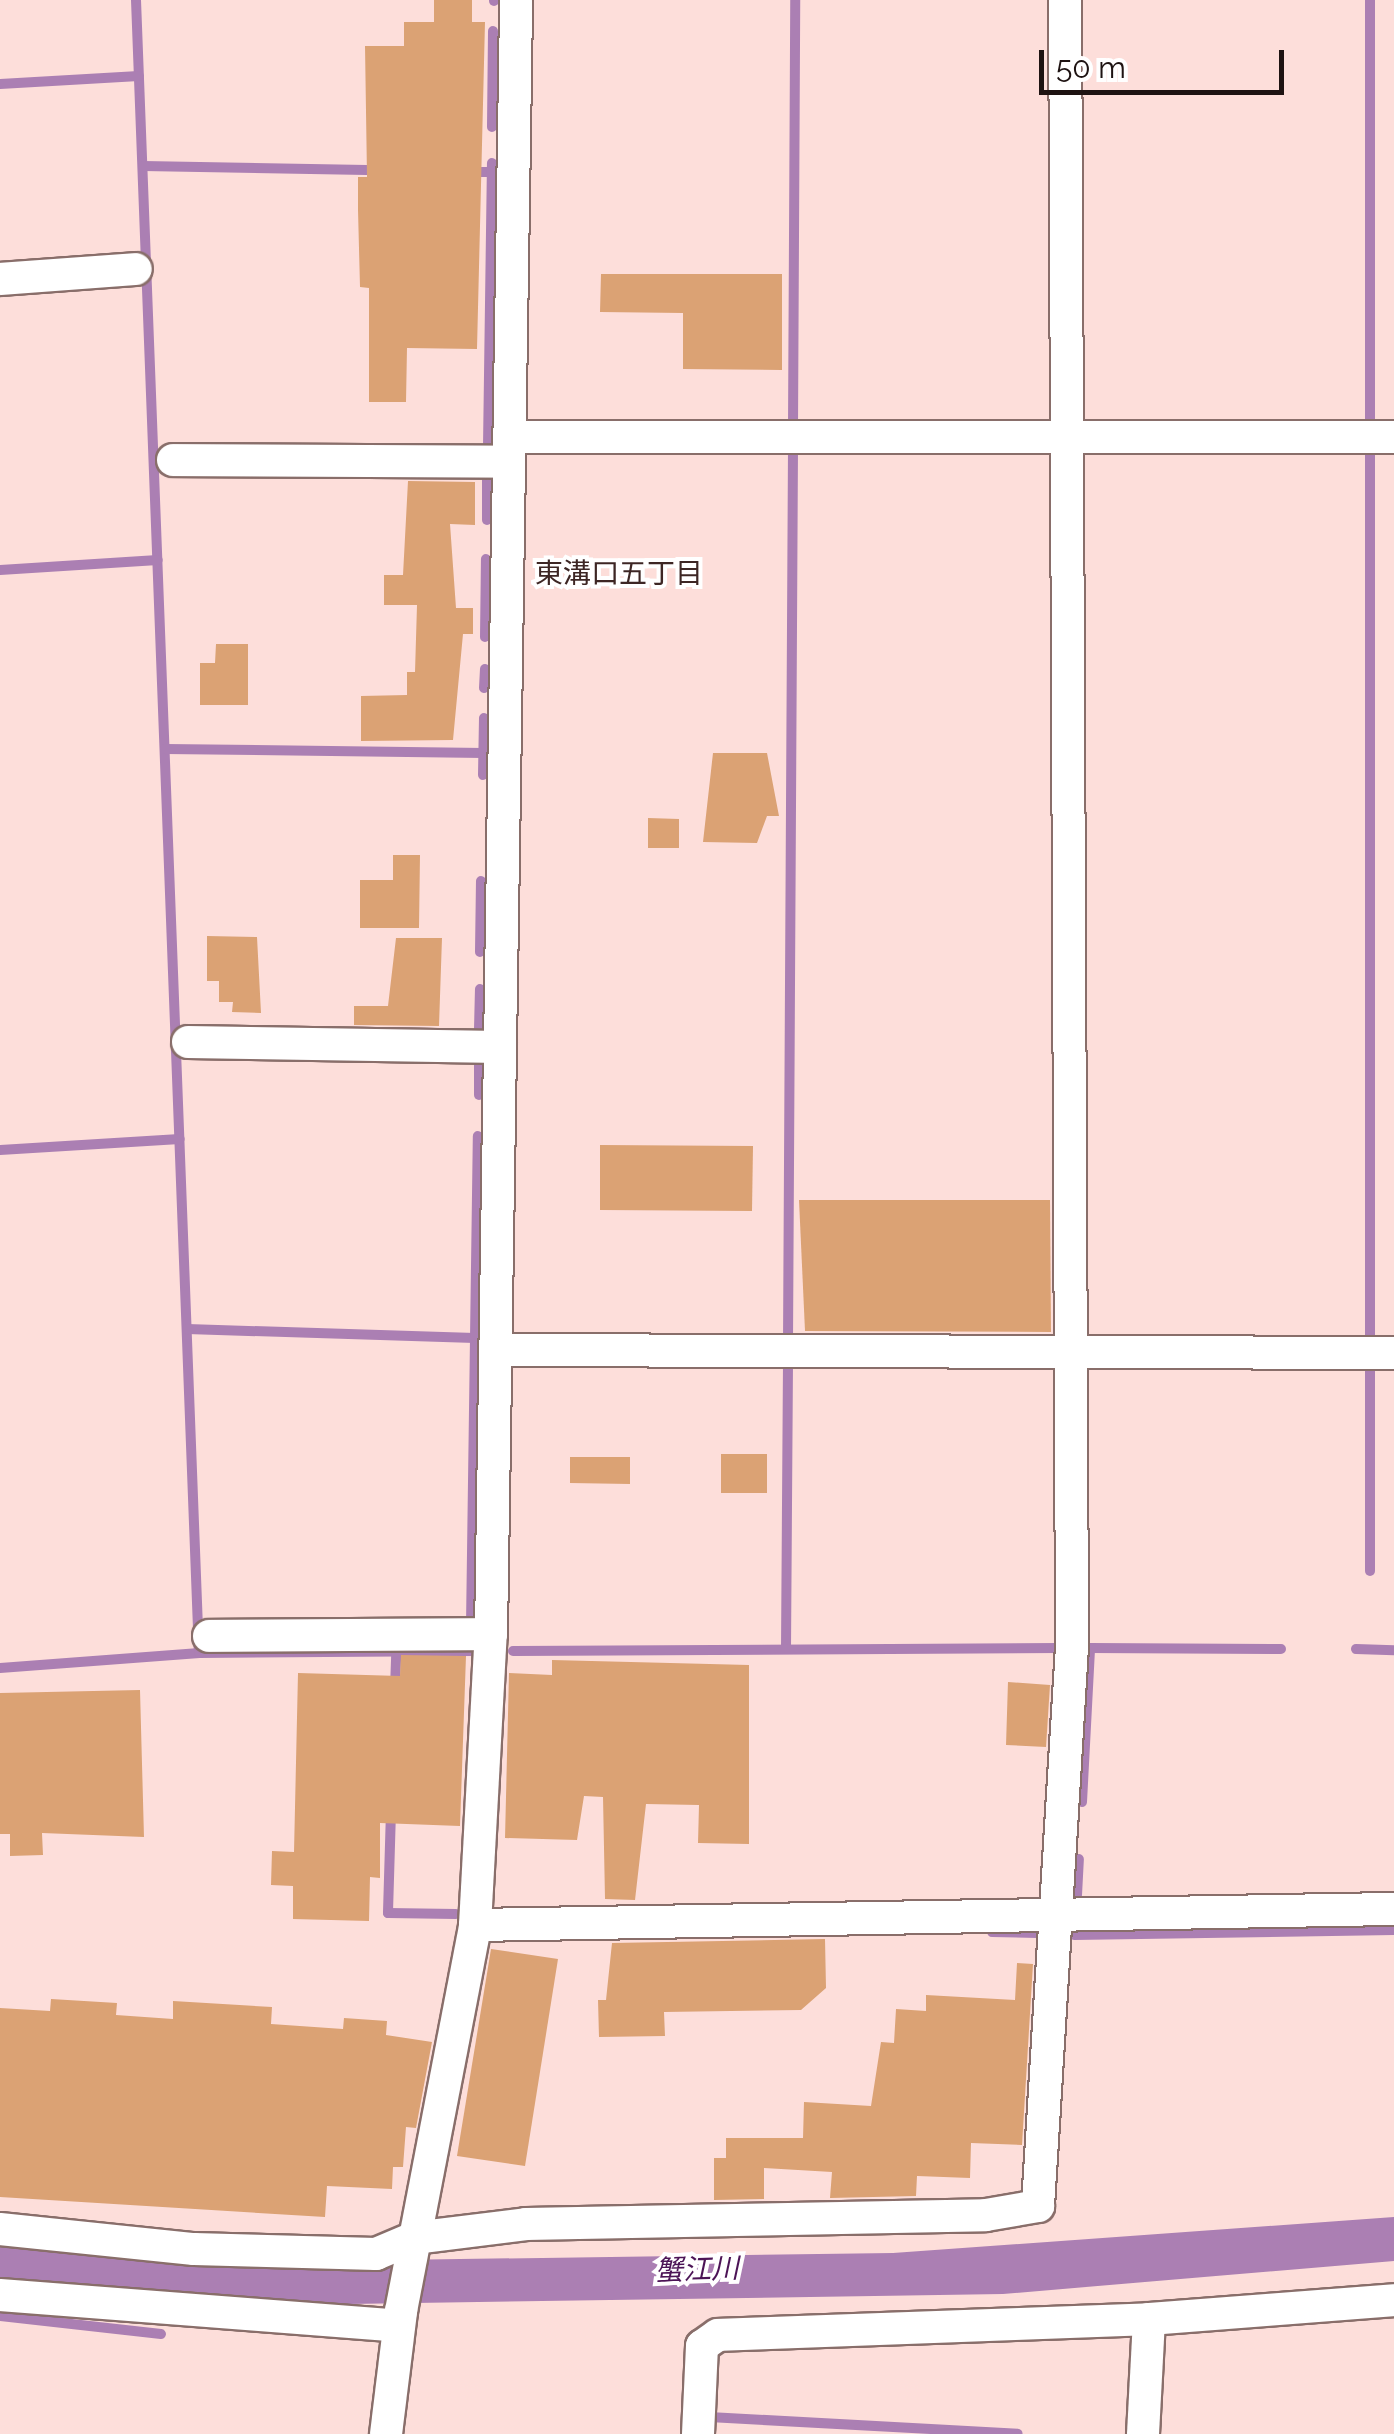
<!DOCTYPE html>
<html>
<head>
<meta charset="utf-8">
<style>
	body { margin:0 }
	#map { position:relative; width:1394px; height:2434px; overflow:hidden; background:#fddeda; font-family:Raleway,"Noto Sans JP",sans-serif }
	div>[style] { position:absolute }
	.water>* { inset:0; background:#ab7fb3 }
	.stream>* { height:10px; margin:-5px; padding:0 5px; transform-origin:5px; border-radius:5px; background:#ab7fb3 }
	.building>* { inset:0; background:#dba274 }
	.roads { filter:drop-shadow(2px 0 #896e6a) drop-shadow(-2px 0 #896e6a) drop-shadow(0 2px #896e6a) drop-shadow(0 -2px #896e6a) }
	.minor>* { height:32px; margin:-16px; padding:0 16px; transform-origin:16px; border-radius:16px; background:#fff }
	span { translate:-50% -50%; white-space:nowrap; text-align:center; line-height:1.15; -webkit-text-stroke:8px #fff; paint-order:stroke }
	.neighbourhood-label { font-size:28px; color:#3d2624 }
	.water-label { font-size:28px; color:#4c1456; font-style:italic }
	.scale { position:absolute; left:1039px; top:50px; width:245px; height:45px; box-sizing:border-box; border:5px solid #1e1312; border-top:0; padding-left:12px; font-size:30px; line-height:35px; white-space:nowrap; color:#1e1312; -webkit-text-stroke:8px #fff; paint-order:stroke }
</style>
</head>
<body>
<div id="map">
	<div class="water">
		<i style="clip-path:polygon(1394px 2217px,1394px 2261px,1003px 2294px,222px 2306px,0 2283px,0 2239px,393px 2260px,893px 2253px)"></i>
	</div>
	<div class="stream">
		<i style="left:136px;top:0;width:1654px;rotate:87.82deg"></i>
		<i style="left:1370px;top:0;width:426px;rotate:90deg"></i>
		<i style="left:494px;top:1px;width:1px;rotate:-90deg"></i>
		<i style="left:0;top:84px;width:139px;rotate:-3.3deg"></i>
		<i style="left:492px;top:127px;width:96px;rotate:-89.4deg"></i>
		<i style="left:143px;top:166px;width:238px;rotate:1deg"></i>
		<i style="left:468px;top:172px;width:24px"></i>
		<i style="left:793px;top:427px;width:427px;rotate:-89.7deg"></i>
		<i style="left:488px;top:447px;width:284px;rotate:-89.2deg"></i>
		<i style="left:1370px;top:449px;width:894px;rotate:90deg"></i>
		<i style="left:487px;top:520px;width:41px;rotate:-90deg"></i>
		<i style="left:0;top:570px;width:158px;rotate:-3.6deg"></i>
		<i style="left:485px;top:637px;width:78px;rotate:-89.3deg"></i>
		<i style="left:484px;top:688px;width:19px;rotate:-87deg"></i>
		<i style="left:165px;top:749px;width:319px;rotate:0.7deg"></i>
		<i style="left:483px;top:775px;width:57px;rotate:-89deg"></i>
		<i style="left:480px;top:952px;width:71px;rotate:-89.2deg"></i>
		<i style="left:479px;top:1029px;width:40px;rotate:-88.6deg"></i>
		<i style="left:479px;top:1095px;width:33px;rotate:-90deg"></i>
		<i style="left:0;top:1150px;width:180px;rotate:-3.5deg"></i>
		<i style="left:187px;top:1329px;width:288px;rotate:1.8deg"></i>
		<i style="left:788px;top:1343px;width:896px;rotate:-89.68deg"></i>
		<i style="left:1370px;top:1363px;width:208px;rotate:90deg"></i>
		<i style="left:471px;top:1625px;width:489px;rotate:-89.2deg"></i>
		<i style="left:786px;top:1649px;width:289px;rotate:-89.6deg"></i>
		<i style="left:1356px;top:1649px;width:38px;rotate:2deg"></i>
		<i style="left:513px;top:1651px;width:546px;rotate:-0.31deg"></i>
		<i style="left:0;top:1668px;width:200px;rotate:-4.3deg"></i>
		<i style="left:199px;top:1653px;width:272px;rotate:-0.4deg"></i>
		<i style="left:395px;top:1689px;width:37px;rotate:-88deg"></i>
		<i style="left:1082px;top:1802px;width:154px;rotate:-87deg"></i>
		<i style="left:1090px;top:1648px;width:191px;rotate:0.3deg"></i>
		<i style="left:391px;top:1811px;width:102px;rotate:91.7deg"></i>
		<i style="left:388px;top:1913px;width:68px;rotate:0.8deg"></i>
		<i style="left:1077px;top:1895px;width:36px;rotate:-87deg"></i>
		<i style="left:992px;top:1932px;width:46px;rotate:1.2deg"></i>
		<i style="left:1074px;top:1935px;width:320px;rotate:-0.9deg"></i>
		<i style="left:0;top:2316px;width:162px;rotate:6.4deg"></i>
		<i style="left:709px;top:2417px;width:309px;rotate:3.1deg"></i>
	</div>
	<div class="building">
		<i style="clip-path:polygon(434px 0,472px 0,472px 22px,485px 22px,477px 349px,407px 348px,406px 402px,369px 402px,369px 288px,360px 287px,358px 210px,358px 177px,367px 177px,365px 46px,404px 46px,404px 22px,434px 22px)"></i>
		<i style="clip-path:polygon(601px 274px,782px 274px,782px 370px,683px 369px,683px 313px,600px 312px)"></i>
		<i style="clip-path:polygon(408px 481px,475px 482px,475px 525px,450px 524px,456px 608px,473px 608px,473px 634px,463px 634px,453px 740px,361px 741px,361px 696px,407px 695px,407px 672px,415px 672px,417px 605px,384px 605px,384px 575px,403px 575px)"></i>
		<i style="clip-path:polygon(216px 644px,248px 644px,248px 705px,200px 705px,200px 663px,215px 663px)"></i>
		<i style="clip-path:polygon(713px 753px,767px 753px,779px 816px,767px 816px,757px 843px,703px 842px)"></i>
		<i style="clip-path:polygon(648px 818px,679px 819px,679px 848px,648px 848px)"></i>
		<i style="clip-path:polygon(393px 855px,420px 855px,419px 928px,360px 928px,360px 880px,393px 880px)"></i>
		<i style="clip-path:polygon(207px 936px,257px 937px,261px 1013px,232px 1012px,233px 1002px,219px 1002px,219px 981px,207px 981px)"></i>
		<i style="clip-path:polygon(396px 938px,442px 938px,439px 1026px,354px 1025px,354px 1006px,388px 1006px)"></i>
		<i style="clip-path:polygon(600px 1145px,753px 1146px,752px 1211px,600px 1210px)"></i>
		<i style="clip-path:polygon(799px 1200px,1050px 1200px,1051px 1332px,805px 1331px)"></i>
		<i style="clip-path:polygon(721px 1454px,767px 1454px,767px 1493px,721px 1493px)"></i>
		<i style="clip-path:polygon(570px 1457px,630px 1457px,630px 1484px,570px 1483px)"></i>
		<i style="clip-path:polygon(401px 1655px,466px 1656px,460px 1826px,380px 1823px,380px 1878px,370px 1877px,369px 1921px,293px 1919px,293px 1886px,271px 1885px,272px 1851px,294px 1852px,298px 1673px,400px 1676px)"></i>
		<i style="clip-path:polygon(552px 1660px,749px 1665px,749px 1844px,698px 1843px,699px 1805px,646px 1804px,635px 1900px,605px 1899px,603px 1797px,584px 1796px,577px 1840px,505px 1838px,509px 1673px,552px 1675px)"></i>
		<i style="clip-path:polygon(1008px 1682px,1050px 1685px,1046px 1747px,1006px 1745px)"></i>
		<i style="clip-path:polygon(140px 1690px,144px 1837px,42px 1833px,43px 1855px,10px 1856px,10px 1834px,0 1834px,0 1693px)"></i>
		<i style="clip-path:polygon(825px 1939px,826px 1988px,801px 2010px,664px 2012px,665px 2036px,599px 2037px,598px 2000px,606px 2000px,612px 1943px)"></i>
		<i style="clip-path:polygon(491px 1949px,558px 1959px,525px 2166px,457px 2156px)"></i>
		<i style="clip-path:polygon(1017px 1963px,1033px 1964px,1022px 2145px,971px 2143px,970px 2178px,917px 2176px,916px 2196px,830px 2198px,832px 2172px,764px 2168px,764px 2199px,714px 2200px,714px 2158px,726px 2158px,726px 2138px,803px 2138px,804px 2102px,871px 2106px,881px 2042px,894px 2043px,896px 2009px,926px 2011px,926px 1995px,1015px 2000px)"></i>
		<i style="clip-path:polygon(51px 1999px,117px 2003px,116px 2015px,173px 2019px,173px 2001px,272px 2007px,271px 2024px,343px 2029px,344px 2018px,387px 2021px,386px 2035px,432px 2042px,416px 2128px,406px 2127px,403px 2167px,393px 2167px,392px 2189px,327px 2186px,325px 2217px,0 2197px,0 2008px,50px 2011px)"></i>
	</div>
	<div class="roads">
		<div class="minor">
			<i style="left:0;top:279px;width:136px;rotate:-4.2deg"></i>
			<i style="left:509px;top:437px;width:885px"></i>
			<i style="left:173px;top:460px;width:336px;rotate:0.3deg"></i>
			<i style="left:188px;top:1042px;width:312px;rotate:0.9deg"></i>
			<i style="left:496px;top:1350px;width:898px;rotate:0.19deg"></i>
			<i style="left:209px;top:1636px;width:282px;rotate:-0.4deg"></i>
			<i style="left:475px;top:1925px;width:919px;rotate:-1deg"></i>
			<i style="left:0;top:2229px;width:195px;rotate:5.9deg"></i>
			<i style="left:194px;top:2249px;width:182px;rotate:1.6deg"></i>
			<i style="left:376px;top:2254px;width:41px;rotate:-22.8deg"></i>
			<i style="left:414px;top:2238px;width:113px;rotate:-7.1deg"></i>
			<i style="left:526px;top:2224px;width:460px;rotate:-1.1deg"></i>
			<i style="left:986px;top:2215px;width:53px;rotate:-9.8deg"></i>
			<i style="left:1038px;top:2206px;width:560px;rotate:-86.52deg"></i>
			<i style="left:1072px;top:1647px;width:1647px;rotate:-90.24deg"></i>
			<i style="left:0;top:2295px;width:400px;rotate:4.4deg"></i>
			<i style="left:386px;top:2434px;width:124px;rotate:-83deg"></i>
			<i style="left:401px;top:2311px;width:393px;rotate:-79.1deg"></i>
			<i style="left:475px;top:1925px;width:291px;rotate:-86.9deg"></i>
			<i style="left:491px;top:1634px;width:1634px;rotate:-89.12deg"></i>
			<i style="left:698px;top:2434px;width:88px;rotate:-87.4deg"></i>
			<i style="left:702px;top:2346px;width:19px;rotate:-35deg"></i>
			<i style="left:718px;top:2335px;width:431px;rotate:-2.1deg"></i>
			<i style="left:1149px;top:2319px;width:246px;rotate:-4.4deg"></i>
			<i style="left:1143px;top:2434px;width:115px;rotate:-87deg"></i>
		</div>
	</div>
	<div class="neighbourhood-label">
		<span style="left:619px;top:574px">東溝口五丁目</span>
	</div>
	<div class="water-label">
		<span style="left:697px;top:2270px;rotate:-2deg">蟹江川</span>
	</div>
	<div class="scale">50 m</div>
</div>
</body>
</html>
